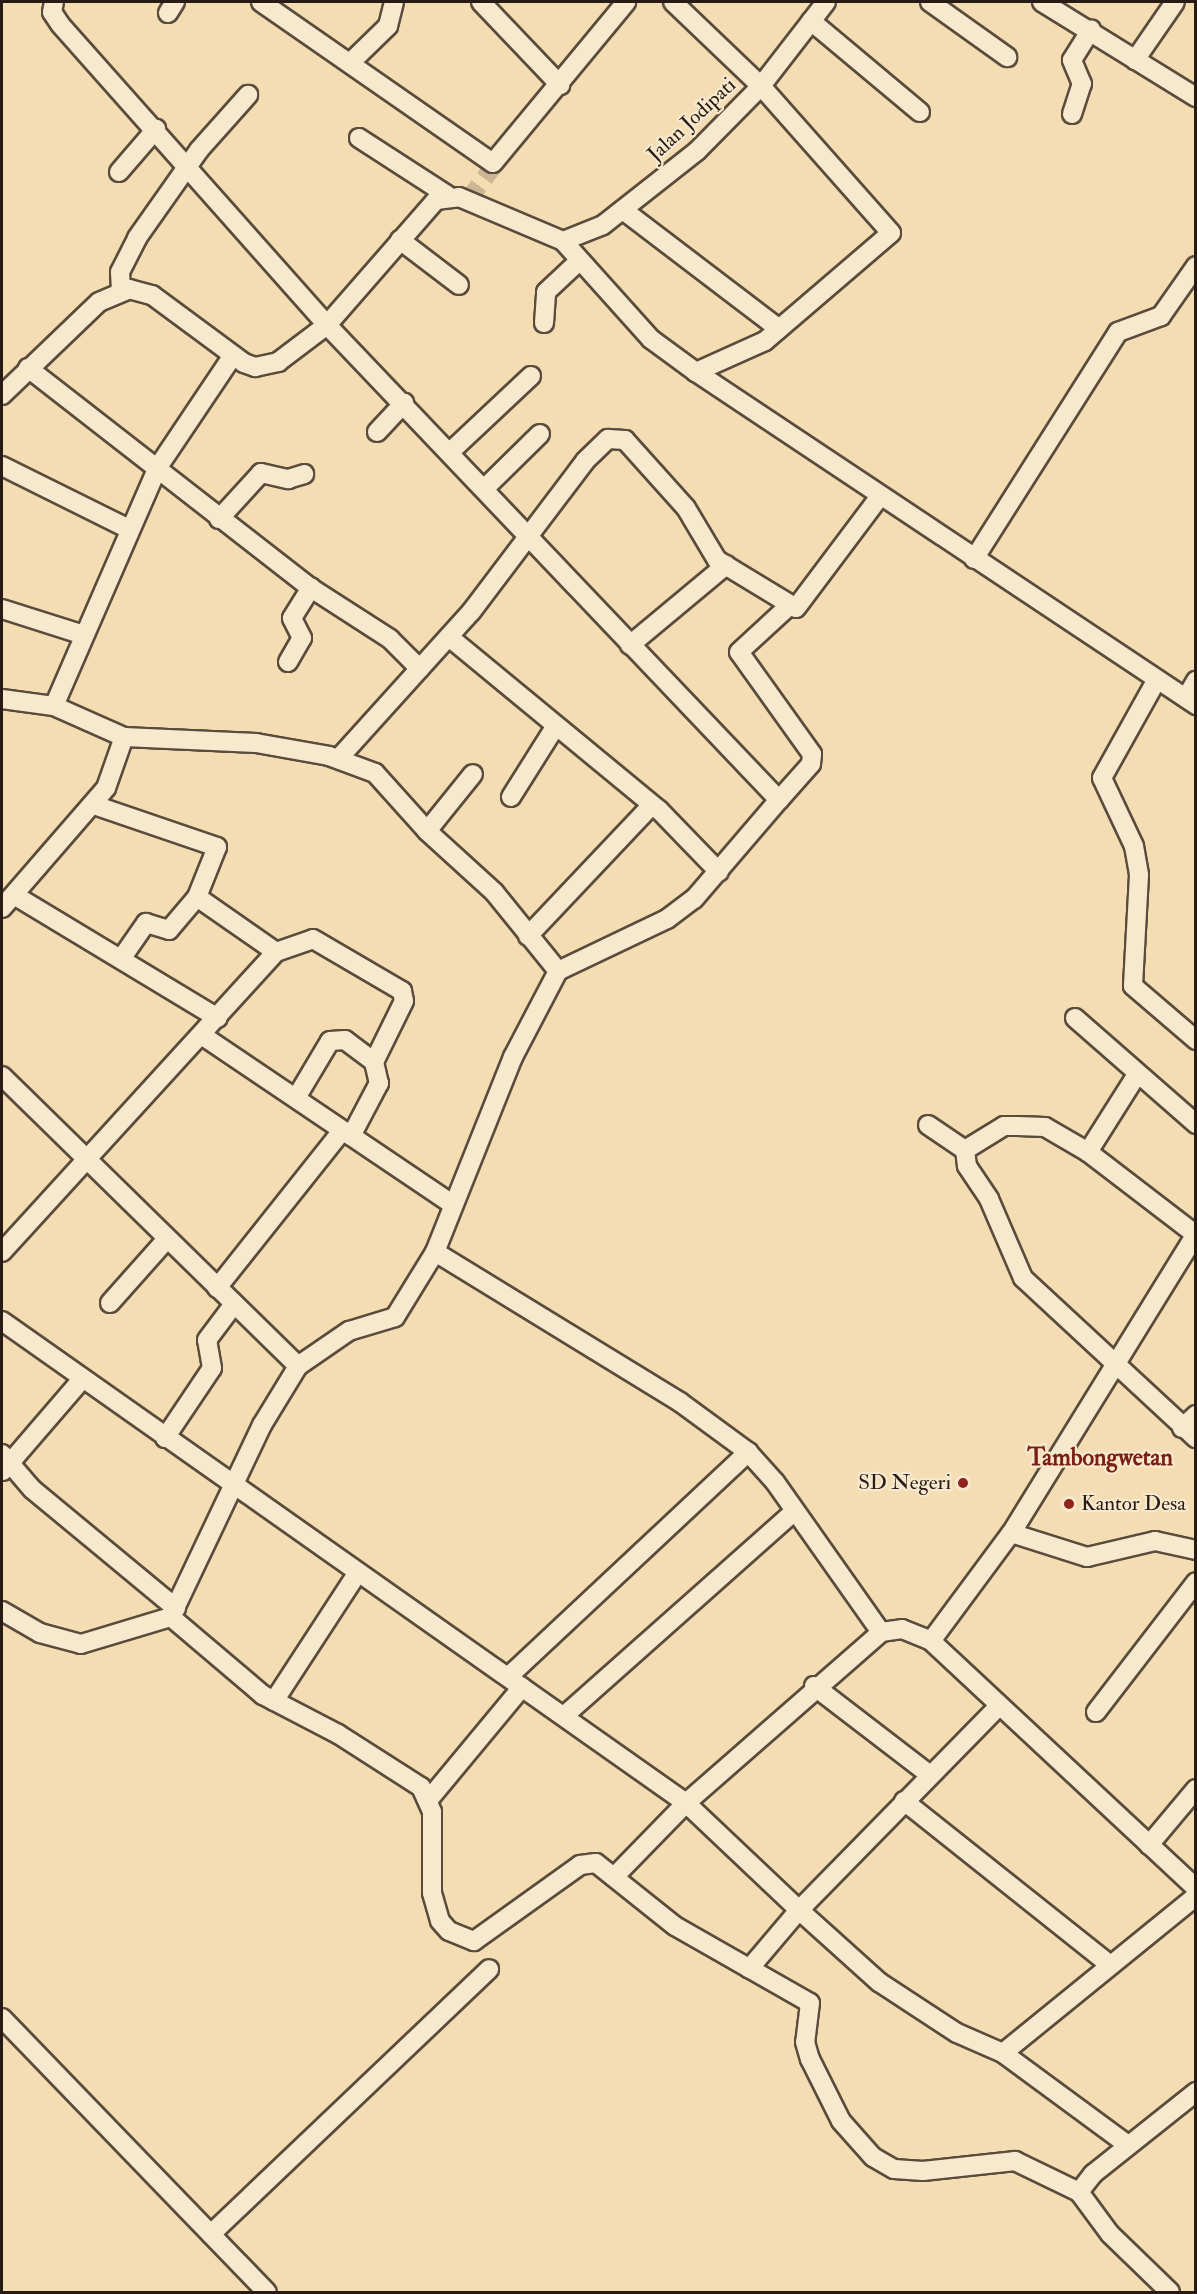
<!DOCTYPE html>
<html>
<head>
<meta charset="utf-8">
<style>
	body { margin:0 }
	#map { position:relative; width:1197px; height:2294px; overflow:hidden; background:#f5ddb3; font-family:"IM FELL Double Pica",serif }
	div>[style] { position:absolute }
	.minor-tunnel>* { height:18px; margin-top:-9px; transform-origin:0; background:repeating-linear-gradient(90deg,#ccb693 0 18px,transparent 0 27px) }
	.roads { filter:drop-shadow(2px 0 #5a4c3c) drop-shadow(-2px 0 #5a4c3c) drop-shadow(0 2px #5a4c3c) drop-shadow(0 -2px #5a4c3c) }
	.minor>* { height:18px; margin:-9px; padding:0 9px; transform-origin:9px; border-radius:9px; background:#f8e9ce }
	.dots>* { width:16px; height:16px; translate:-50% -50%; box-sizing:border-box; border:3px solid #f8e9ce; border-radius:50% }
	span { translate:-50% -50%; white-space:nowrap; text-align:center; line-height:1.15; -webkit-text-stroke:4.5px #f8e9ce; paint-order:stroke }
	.street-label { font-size:21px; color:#271b14 }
	.poi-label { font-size:21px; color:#271b14 }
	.right { translate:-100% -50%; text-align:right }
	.left { translate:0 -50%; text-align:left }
	.quarter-label { font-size:24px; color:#7a1f14; font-weight:700 }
	.frame { position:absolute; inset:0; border:3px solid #271b14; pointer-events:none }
</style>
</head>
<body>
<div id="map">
	<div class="minor-tunnel">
		<i style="left:468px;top:200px;width:46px;rotate:-52.9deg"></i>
	</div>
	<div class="roads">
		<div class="minor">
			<i style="left:261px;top:2px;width:282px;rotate:34.8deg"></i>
			<i style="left:493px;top:163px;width:209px;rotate:-50.4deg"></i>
			<i style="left:481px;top:2px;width:115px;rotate:46.4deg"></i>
			<i style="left:673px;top:2px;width:122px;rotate:43.7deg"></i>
			<i style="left:761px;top:86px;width:196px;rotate:48.5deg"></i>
			<i style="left:891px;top:233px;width:166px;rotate:139.4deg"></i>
			<i style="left:765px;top:341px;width:76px;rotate:155.8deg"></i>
			<i style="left:930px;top:2px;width:95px;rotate:35.5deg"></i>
			<i style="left:1042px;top:2px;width:181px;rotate:31.7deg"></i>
			<i style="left:168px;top:13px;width:13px;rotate:-58deg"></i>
			<i style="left:811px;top:21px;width:142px;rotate:39.9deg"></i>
			<i style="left:1135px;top:60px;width:70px;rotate:-55.4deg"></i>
			<i style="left:350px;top:63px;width:53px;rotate:-44.2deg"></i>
			<i style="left:388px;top:26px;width:25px;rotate:-76deg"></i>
			<i style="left:1072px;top:114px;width:32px;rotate:-72deg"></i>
			<i style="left:1082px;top:84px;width:26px;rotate:-113deg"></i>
			<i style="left:1072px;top:60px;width:36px;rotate:-58deg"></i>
			<i style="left:359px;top:138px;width:105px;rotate:32.9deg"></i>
			<i style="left:119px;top:172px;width:57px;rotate:-49.3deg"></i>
			<i style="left:623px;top:210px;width:196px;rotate:37.3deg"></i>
			<i style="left:400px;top:240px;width:74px;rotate:37.3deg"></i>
			<i style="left:563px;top:241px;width:43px;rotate:-21.8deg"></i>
			<i style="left:603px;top:225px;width:120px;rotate:-38.2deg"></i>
			<i style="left:697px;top:151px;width:91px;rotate:-45.4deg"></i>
			<i style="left:761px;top:86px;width:106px;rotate:-52.3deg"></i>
			<i style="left:121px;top:291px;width:19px;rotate:-93deg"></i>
			<i style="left:120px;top:272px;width:38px;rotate:-63deg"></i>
			<i style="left:137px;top:238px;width:108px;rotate:-54.8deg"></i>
			<i style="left:199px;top:150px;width:74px;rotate:-48.3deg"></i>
			<i style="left:544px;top:323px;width:31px;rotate:-86deg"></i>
			<i style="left:546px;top:292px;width:45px;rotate:-43.2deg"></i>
			<i style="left:28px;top:368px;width:358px;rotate:37.9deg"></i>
			<i style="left:311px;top:588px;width:94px;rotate:32.8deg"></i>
			<i style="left:390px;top:639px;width:42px;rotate:45deg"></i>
			<i style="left:2px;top:395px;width:134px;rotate:-43.8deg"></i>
			<i style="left:99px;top:302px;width:33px;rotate:-23deg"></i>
			<i style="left:129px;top:289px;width:24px;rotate:15deg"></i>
			<i style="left:152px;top:295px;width:114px;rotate:36.5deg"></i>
			<i style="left:244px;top:363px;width:12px;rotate:20deg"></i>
			<i style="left:255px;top:367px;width:24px;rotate:-12deg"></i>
			<i style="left:278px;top:362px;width:61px;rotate:-37.1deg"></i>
			<i style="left:327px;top:325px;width:166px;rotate:-48.9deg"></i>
			<i style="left:436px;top:200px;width:23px;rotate:-7deg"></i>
			<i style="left:459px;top:197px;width:113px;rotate:22.9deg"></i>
			<i style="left:563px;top:241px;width:132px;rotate:48.1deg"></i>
			<i style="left:651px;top:339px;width:56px;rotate:36.3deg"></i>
			<i style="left:696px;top:372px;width:601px;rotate:33.66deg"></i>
			<i style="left:377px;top:432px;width:40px;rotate:-47deg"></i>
			<i style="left:450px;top:452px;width:111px;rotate:-43.2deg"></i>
			<i style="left:2px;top:466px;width:142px;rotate:26.4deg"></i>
			<i style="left:485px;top:488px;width:77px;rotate:-44.5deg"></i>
			<i style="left:219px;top:519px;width:62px;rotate:-47.6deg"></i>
			<i style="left:261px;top:473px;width:28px;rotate:13deg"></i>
			<i style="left:288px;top:479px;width:17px;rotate:-17deg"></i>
			<i style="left:974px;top:559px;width:269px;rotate:-57.6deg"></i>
			<i style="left:1118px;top:332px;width:46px;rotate:-20.4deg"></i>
			<i style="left:1161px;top:316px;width:61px;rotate:-55deg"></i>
			<i style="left:2px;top:609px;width:83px;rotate:17.6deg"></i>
			<i style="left:449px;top:637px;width:272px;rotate:39.5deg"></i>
			<i style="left:659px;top:810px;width:86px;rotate:45.9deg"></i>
			<i style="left:630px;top:645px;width:125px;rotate:-39.8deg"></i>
			<i style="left:288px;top:662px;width:28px;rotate:-60deg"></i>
			<i style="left:302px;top:638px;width:22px;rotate:-117deg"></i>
			<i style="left:292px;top:618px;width:36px;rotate:-58deg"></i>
			<i style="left:1156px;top:681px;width:111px;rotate:119.1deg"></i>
			<i style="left:1102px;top:778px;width:75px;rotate:64.8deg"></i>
			<i style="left:1134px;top:846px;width:29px;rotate:80deg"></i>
			<i style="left:1139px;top:875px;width:111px;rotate:93.1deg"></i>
			<i style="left:1133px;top:986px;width:83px;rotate:40.6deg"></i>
			<i style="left:1186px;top:698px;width:20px;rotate:-60deg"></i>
			<i style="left:2px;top:699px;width:52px;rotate:7.7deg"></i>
			<i style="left:54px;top:706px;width:77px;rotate:23.9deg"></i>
			<i style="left:124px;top:737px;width:132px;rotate:2.6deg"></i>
			<i style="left:256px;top:743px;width:74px;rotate:10.1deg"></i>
			<i style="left:329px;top:756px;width:49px;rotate:20.3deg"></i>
			<i style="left:375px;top:773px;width:78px;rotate:48.1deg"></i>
			<i style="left:427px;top:831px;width:91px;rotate:42.3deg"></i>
			<i style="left:494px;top:892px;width:102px;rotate:51deg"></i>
			<i style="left:558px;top:971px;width:121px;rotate:-25.5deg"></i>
			<i style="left:667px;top:919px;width:34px;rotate:-37deg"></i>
			<i style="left:694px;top:899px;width:130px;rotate:-49.4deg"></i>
			<i style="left:779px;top:800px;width:656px;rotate:-133.58deg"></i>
			<i style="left:327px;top:325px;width:402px;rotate:-131.6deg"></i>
			<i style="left:60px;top:24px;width:14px;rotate:-124deg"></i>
			<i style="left:52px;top:12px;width:10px;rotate:-79deg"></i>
			<i style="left:54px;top:706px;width:261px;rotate:-66.5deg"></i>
			<i style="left:158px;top:467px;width:133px;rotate:-56.1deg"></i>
			<i style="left:339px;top:758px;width:197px;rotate:-47.9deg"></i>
			<i style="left:471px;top:612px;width:189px;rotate:-52.9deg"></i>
			<i style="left:585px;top:461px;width:32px;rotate:-44deg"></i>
			<i style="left:608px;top:439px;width:17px;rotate:3deg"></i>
			<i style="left:625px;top:440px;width:91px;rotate:48.1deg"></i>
			<i style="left:686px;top:508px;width:61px;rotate:59.2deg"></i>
			<i style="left:717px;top:560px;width:92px;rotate:31.3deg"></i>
			<i style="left:796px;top:608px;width:140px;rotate:-53.1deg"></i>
			<i style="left:511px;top:797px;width:83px;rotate:-57.8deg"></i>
			<i style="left:779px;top:800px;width:48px;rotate:-48.4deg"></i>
			<i style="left:811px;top:764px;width:10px;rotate:-84deg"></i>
			<i style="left:812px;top:754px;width:125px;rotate:-125.6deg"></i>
			<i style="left:739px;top:652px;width:68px;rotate:-42.6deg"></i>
			<i style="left:94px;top:805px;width:130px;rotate:18.9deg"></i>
			<i style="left:217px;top:847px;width:54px;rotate:111.8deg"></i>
			<i style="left:197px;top:897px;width:96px;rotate:34.8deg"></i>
			<i style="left:276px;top:952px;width:39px;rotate:-19deg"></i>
			<i style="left:313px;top:939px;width:103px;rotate:30.3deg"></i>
			<i style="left:402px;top:991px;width:10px;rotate:79deg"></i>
			<i style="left:404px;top:1001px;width:68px;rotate:116.2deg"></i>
			<i style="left:374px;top:1062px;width:22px;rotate:77deg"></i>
			<i style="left:379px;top:1083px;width:60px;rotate:117.8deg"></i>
			<i style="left:427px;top:831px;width:73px;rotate:-51.1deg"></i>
			<i style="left:14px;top:895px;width:238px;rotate:31.1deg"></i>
			<i style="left:2px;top:908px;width:159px;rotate:-49.1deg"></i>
			<i style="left:106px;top:788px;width:54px;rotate:-70.6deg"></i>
			<i style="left:528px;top:936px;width:180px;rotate:-46.6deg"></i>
			<i style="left:121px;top:959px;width:44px;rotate:-55.2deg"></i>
			<i style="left:146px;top:923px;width:24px;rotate:17deg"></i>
			<i style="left:169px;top:930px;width:43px;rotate:-49.7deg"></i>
			<i style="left:1075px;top:1018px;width:161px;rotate:41.2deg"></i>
			<i style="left:203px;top:1036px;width:300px;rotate:34deg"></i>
			<i style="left:2px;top:1076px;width:414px;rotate:44.4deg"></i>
			<i style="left:298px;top:1366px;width:69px;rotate:121.4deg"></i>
			<i style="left:262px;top:1425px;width:212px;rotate:115.4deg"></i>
			<i style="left:1136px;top:1076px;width:90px;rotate:122.3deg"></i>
			<i style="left:1088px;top:1152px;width:135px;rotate:37.5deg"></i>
			<i style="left:296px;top:1098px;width:66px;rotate:-59.2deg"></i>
			<i style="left:330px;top:1041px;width:15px;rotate:-4deg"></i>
			<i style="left:345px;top:1040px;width:36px;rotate:37deg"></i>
			<i style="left:928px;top:1125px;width:45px;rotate:34deg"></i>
			<i style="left:965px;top:1150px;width:16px;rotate:83deg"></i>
			<i style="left:967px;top:1166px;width:40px;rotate:56deg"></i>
			<i style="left:989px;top:1199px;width:86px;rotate:66.7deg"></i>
			<i style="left:1023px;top:1278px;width:236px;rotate:42.8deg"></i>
			<i style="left:965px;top:1150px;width:46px;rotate:-31.6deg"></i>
			<i style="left:1004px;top:1126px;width:14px"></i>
			<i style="left:1018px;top:1126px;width:27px;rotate:2deg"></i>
			<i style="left:1045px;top:1127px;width:50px;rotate:30.2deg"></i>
			<i style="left:1196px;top:1234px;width:352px;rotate:121.7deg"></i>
			<i style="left:1011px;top:1533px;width:134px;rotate:126.5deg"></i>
			<i style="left:931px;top:1641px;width:362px;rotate:43deg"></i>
			<i style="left:2px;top:1252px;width:406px;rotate:-47.6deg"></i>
			<i style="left:217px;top:1288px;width:201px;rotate:-51.5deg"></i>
			<i style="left:110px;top:1303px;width:84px;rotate:-48.4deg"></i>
			<i style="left:2px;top:1321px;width:837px;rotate:35.17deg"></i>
			<i style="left:686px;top:1803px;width:259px;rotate:-41.2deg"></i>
			<i style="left:881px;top:1632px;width:21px;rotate:-8deg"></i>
			<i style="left:902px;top:1629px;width:31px;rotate:22deg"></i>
			<i style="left:298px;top:1366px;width:62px;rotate:-34.5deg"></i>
			<i style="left:349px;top:1331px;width:48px;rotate:-16.9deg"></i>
			<i style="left:395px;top:1317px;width:76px;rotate:-58.4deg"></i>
			<i style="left:1182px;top:1428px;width:19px;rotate:-43deg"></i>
			<i style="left:165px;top:1438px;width:84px;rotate:-56.1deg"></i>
			<i style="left:212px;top:1368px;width:28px;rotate:-100deg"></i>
			<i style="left:207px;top:1340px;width:45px;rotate:-53.1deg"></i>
			<i style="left:748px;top:1452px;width:40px;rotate:48deg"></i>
			<i style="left:775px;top:1482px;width:184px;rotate:54.8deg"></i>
			<i style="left:2px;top:1454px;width:46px;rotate:49.4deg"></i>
			<i style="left:32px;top:1489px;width:187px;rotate:39.6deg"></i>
			<i style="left:3px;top:1471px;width:121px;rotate:-49.3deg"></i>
			<i style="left:1011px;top:1533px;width:80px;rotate:17.5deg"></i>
			<i style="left:1087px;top:1557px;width:70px;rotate:-13.2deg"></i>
			<i style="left:1155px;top:1541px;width:42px;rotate:12.4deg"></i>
			<i style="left:2px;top:1611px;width:44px;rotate:30.1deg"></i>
			<i style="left:40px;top:1633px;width:42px;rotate:15deg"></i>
			<i style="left:81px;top:1644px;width:94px;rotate:-16.7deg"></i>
			<i style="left:171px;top:1617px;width:121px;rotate:40.3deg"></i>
			<i style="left:263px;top:1695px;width:85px;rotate:27.5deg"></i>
			<i style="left:338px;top:1734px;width:98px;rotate:32.6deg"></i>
			<i style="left:421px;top:1787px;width:27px;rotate:66deg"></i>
			<i style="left:432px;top:1812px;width:81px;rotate:90deg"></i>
			<i style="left:432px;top:1893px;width:29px;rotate:74deg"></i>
			<i style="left:440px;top:1921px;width:13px;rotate:48deg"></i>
			<i style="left:449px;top:1931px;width:27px;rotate:22deg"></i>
			<i style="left:474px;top:1941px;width:130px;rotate:-35.6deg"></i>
			<i style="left:580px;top:1865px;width:16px;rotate:-7deg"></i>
			<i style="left:596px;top:1863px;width:101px;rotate:38.6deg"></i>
			<i style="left:675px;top:1926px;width:155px;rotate:29.7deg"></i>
			<i style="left:810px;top:2003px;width:39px;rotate:97deg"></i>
			<i style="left:805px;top:2042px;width:18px;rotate:74deg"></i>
			<i style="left:810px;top:2059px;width:69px;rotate:63.4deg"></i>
			<i style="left:841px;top:2121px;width:48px;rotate:48.4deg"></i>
			<i style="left:873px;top:2157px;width:24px;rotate:30deg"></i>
			<i style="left:894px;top:2169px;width:29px;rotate:4deg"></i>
			<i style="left:923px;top:2171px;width:93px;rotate:-6.2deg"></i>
			<i style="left:1015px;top:2161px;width:71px;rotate:25.8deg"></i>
			<i style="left:509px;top:1676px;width:328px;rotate:-43.1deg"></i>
			<i style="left:748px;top:1452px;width:84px;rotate:-143.7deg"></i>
			<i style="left:680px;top:1402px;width:287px;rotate:-148.5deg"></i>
			<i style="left:435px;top:1252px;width:210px;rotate:-68.2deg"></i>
			<i style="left:513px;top:1057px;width:97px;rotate:-62.4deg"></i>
			<i style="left:814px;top:1686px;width:146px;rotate:37.5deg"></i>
			<i style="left:274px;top:1701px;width:150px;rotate:-56.9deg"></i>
			<i style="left:998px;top:1707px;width:284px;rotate:134.4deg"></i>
			<i style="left:799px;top:1910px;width:108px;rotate:42deg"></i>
			<i style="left:879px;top:1982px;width:93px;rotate:33.2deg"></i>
			<i style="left:957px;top:2033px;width:50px;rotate:23.5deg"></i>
			<i style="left:1003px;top:2053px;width:249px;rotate:-39.1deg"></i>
			<i style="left:1096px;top:1712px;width:164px;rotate:-52.4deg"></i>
			<i style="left:565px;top:1715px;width:306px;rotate:-41.6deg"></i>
			<i style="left:430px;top:1798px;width:144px;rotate:-50.3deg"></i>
			<i style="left:904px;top:1801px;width:260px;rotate:38.5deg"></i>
			<i style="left:1149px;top:1845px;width:73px;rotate:-50deg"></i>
			<i style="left:614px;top:1877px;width:103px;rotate:-45.8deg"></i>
			<i style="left:686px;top:1803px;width:156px;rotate:43.4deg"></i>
			<i style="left:799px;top:1910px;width:77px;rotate:130.3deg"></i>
			<i style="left:2px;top:2018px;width:381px;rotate:46deg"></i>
			<i style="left:1003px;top:2053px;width:155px;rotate:36.4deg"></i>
			<i style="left:211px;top:2234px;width:384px;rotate:-43.6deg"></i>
			<i style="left:1170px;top:2292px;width:83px;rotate:-136deg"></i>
			<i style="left:1110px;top:2234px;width:52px;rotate:-126.4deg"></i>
			<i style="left:1079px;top:2192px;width:23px;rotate:-52deg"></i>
			<i style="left:1093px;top:2174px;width:132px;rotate:-38.5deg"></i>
		</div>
	</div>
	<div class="dots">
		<i style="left:963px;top:1483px;background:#8f2418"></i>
		<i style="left:1069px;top:1504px;background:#8f2418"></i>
	</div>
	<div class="street-label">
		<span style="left:692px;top:120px;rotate:-43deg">Jalan Jodipati</span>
	</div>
	<div class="poi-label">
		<span class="right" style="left:951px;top:1483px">SD Negeri</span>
		<span class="left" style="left:1081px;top:1504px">Kantor Desa</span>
	</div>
	<div class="quarter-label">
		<span style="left:1100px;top:1458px">Tambongwetan</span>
	</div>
	<div class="frame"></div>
</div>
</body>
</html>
